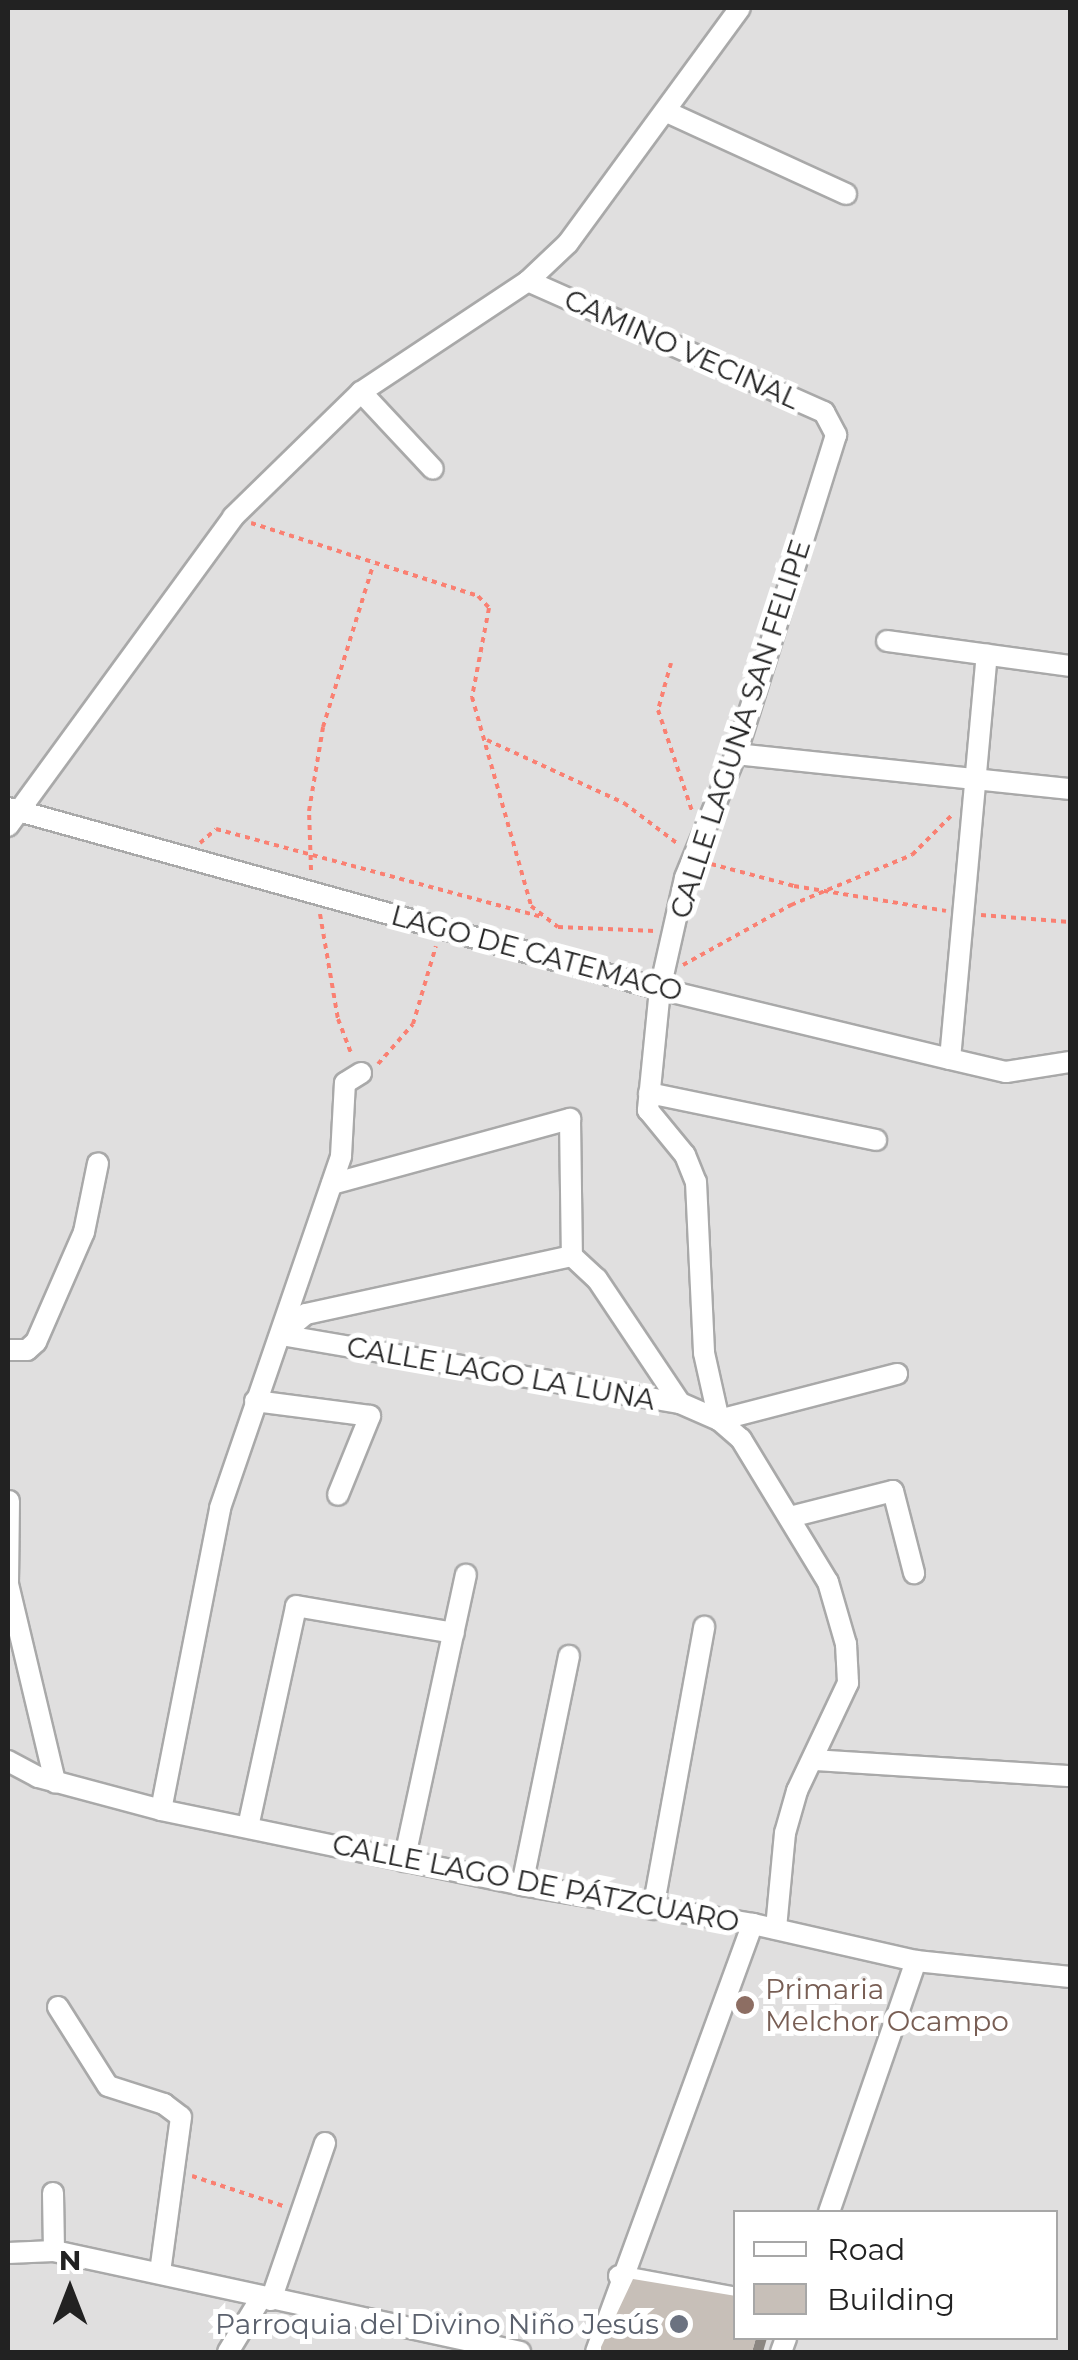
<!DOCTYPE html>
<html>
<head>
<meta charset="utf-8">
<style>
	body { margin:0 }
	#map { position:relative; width:1078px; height:2360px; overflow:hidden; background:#f2efe9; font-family:Montserrat,sans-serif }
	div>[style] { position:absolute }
	.residential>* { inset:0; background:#e0dfdf }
	.path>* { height:4px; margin-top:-2px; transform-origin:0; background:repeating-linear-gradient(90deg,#fa8072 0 5px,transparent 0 10px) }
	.roads { filter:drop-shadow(2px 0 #a9a9a9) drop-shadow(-2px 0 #a9a9a9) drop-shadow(0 2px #a9a9a9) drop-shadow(0 -2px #a9a9a9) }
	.minor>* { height:20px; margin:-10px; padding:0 10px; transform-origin:10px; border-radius:10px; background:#fff }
	.shaded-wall>* { inset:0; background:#8b8681 }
	.building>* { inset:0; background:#c7bfb8 }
	.dots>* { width:28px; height:28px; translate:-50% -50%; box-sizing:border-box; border:5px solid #fff; border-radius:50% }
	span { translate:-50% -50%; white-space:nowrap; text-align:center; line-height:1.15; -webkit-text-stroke:10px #fff; paint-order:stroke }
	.street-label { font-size:28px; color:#222 }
	.education-label { font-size:28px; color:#785e54 }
	.left { translate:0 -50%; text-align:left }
	.worship-label { font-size:28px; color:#5b616d }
	.right { translate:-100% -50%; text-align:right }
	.frame { position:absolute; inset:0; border:10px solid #222; pointer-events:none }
	.legend { position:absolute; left:733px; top:2210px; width:325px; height:130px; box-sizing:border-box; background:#fff; border:2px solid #a7a7a7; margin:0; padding:12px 18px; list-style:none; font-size:30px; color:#222 }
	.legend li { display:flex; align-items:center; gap:20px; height:50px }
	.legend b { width:50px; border:2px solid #a7a7a7 }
	.north { position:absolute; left:20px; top:2240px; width:100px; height:100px; -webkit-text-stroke:8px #fff; paint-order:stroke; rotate:0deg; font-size:28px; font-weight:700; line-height:40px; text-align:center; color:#222 }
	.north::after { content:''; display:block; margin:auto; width:35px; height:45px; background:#222; clip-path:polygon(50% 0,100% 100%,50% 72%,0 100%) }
</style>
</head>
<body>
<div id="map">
	<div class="residential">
		<i style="clip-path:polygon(evenodd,8px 8px,1070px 8px,1070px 2352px,8px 2352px,8px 8px,736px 2212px,1056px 2212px,1056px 2338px,736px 2338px,736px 2212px)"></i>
	</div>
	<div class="path">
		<i style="left:251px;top:523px;width:238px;rotate:17.8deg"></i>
		<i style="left:478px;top:596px;width:16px;rotate:47deg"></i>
		<i style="left:489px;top:608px;width:91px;rotate:100.8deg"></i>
		<i style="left:472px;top:697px;width:217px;rotate:74.2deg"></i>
		<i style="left:531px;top:906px;width:34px;rotate:38deg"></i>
		<i style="left:558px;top:927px;width:97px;rotate:2.4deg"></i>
		<i style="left:671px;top:663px;width:49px;rotate:105.5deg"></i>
		<i style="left:658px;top:710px;width:107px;rotate:71.4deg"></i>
		<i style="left:487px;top:740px;width:151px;rotate:24.7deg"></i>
		<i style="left:624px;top:803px;width:68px;rotate:37.2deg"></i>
		<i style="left:200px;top:843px;width:21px;rotate:-41deg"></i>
		<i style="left:216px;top:829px;width:339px;rotate:15.1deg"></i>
		<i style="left:711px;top:864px;width:86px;rotate:14.8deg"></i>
		<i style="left:794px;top:886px;width:154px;rotate:9.3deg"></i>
		<i style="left:311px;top:870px;width:59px;rotate:-91.9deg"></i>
		<i style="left:309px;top:811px;width:85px;rotate:-80.5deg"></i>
		<i style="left:323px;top:727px;width:170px;rotate:-72.8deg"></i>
		<i style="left:320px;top:914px;width:107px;rotate:80.3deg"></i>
		<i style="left:338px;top:1019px;width:39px;rotate:69deg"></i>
		<i style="left:981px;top:915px;width:89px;rotate:4.5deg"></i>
		<i style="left:683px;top:965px;width:124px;rotate:-29.1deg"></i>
		<i style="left:791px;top:905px;width:131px;rotate:-22.5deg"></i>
		<i style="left:912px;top:855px;width:57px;rotate:-45deg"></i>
		<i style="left:378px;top:1064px;width:53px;rotate:-48.8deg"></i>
		<i style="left:413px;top:1024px;width:81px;rotate:-73.6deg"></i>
		<i style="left:192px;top:2176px;width:96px;rotate:18.2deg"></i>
	</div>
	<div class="roads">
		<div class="minor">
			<i style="left:667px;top:112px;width:197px;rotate:24.6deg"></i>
			<i style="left:528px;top:281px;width:324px;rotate:23.9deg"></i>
			<i style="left:824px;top:412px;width:26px;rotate:62deg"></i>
			<i style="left:836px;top:435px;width:334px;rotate:107.4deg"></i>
			<i style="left:736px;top:754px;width:134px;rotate:112.4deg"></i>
			<i style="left:685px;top:878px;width:114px;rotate:102.7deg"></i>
			<i style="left:660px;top:989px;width:122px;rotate:95.7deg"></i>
			<i style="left:648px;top:1110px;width:58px;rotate:50.6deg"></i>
			<i style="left:685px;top:1155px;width:29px;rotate:68deg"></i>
			<i style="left:696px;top:1182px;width:171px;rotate:87.3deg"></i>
			<i style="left:704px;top:1353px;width:69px;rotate:77.4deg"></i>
			<i style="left:719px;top:1420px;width:29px;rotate:41deg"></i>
			<i style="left:741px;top:1439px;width:167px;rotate:58.7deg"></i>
			<i style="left:828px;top:1582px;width:65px;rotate:73.8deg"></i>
			<i style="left:846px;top:1644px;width:39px;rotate:87deg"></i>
			<i style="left:848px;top:1683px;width:119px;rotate:115.3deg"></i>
			<i style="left:797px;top:1791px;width:44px;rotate:105.9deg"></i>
			<i style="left:785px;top:1833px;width:96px;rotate:95.4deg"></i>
			<i style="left:361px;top:392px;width:105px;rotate:46.9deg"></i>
			<i style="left:887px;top:641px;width:185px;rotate:7.8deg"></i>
			<i style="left:736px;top:754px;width:336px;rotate:6deg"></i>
			<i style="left:8px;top:808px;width:677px;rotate:15.52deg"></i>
			<i style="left:660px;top:989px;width:298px;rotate:13.6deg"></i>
			<i style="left:950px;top:1059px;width:57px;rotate:13.1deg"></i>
			<i style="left:1006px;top:1072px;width:65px;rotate:-8.9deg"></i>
			<i style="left:8px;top:826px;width:382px;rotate:-53.9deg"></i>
			<i style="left:233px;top:517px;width:179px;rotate:-44.3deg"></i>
			<i style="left:361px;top:392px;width:201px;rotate:-33.6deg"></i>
			<i style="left:528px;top:281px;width:55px;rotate:-43.5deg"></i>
			<i style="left:568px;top:243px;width:291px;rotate:-53.8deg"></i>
			<i style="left:950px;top:1059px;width:406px;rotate:-84.8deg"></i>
			<i style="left:649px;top:1093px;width:232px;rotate:11.7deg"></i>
			<i style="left:332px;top:1184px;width:247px;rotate:-15.3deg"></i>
			<i style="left:570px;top:1119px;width:137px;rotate:89.2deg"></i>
			<i style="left:572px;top:1256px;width:34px;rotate:43deg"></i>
			<i style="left:597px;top:1279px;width:149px;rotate:56.2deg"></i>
			<i style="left:282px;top:1334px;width:31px;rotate:-40deg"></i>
			<i style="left:306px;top:1314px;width:272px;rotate:-12.3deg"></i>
			<i style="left:281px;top:1335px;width:405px;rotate:9.7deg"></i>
			<i style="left:680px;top:1403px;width:43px;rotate:23.6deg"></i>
			<i style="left:719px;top:1420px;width:184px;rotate:-14.5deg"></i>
			<i style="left:8px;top:1350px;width:19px"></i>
			<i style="left:27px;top:1350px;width:12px;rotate:-42deg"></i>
			<i style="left:36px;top:1342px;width:120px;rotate:-66.4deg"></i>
			<i style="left:84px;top:1232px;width:70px;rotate:-78.5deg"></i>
			<i style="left:255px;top:1401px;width:116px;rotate:7.4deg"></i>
			<i style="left:370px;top:1416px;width:85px;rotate:112.1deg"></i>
			<i style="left:9px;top:1501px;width:83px;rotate:90.7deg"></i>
			<i style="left:8px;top:1584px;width:204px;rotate:76.6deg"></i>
			<i style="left:790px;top:1517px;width:106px;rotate:-14.2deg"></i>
			<i style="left:893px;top:1491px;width:85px;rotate:75.6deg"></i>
			<i style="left:814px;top:1760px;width:256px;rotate:3.6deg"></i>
			<i style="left:8px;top:1761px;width:34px;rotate:28deg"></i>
			<i style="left:38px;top:1777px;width:127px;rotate:15deg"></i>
			<i style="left:161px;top:1810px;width:369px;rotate:11.7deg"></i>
			<i style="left:522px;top:1885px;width:234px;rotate:9.6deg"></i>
			<i style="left:753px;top:1924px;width:167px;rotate:12.8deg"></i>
			<i style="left:916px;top:1961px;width:155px;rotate:5.9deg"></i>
			<i style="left:161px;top:1810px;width:308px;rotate:-78.9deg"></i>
			<i style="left:220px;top:1508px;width:372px;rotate:-71deg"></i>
			<i style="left:341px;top:1156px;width:73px;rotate:-86.9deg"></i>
			<i style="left:345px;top:1083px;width:19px;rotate:-32deg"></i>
			<i style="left:248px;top:1827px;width:226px;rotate:-77.7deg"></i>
			<i style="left:296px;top:1606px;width:160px;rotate:9.7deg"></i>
			<i style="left:404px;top:1861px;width:293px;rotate:-77.8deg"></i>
			<i style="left:522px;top:1885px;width:234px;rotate:-78.4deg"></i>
			<i style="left:653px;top:1909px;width:287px;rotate:-79.7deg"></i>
			<i style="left:58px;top:2007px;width:93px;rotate:57.7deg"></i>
			<i style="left:108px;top:2086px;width:59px;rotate:17.8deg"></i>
			<i style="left:164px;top:2104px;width:21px;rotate:37deg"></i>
			<i style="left:181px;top:2117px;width:157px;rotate:97.7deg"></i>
			<i style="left:53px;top:2193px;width:58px;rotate:89deg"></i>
			<i style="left:829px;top:2212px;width:266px;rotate:-70.9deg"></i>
			<i style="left:8px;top:2253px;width:46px;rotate:-2.5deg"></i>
			<i style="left:54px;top:2251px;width:477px;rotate:12.2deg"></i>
			<i style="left:619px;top:2276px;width:119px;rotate:10.6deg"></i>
			<i style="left:271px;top:2300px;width:166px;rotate:-71deg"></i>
			<i style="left:228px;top:2352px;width:63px;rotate:-58.6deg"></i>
			<i style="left:596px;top:2352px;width:456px;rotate:-69.9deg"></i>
			<i style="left:781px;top:2352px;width:15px;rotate:-70deg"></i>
		</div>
	</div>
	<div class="shaded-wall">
		<i style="clip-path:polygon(756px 2338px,767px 2338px,763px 2352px,752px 2352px)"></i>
	</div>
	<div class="building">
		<i style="clip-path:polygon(633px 2279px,736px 2296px,736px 2338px,756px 2338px,752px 2352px,601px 2352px,601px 2347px)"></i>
	</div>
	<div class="dots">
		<i style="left:745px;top:2005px;background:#8d6e63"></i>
		<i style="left:679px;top:2324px;background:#6b7280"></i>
	</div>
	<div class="street-label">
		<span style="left:682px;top:349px;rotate:24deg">CAMINO VECINAL</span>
		<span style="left:740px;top:729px;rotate:-72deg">CALLE LAGUNA SAN FELIPE</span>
		<span style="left:537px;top:953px;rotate:15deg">LAGO DE CATEMACO</span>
		<span style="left:501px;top:1373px;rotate:10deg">CALLE LAGO LA LUNA</span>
		<span style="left:536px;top:1883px;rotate:11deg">CALLE LAGO DE PÁTZCUARO</span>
	</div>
	<div class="education-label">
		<span class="left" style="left:765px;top:2005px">Primaria<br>Melchor Ocampo</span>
	</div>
	<div class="worship-label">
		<span class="right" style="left:659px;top:2324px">Parroquia del Divino Niño Jesús</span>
	</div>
	<div class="frame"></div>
	<ul class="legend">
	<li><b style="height:12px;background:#fff"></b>Road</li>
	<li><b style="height:28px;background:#c7bfb8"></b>Building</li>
	</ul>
	<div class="north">N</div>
</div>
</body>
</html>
